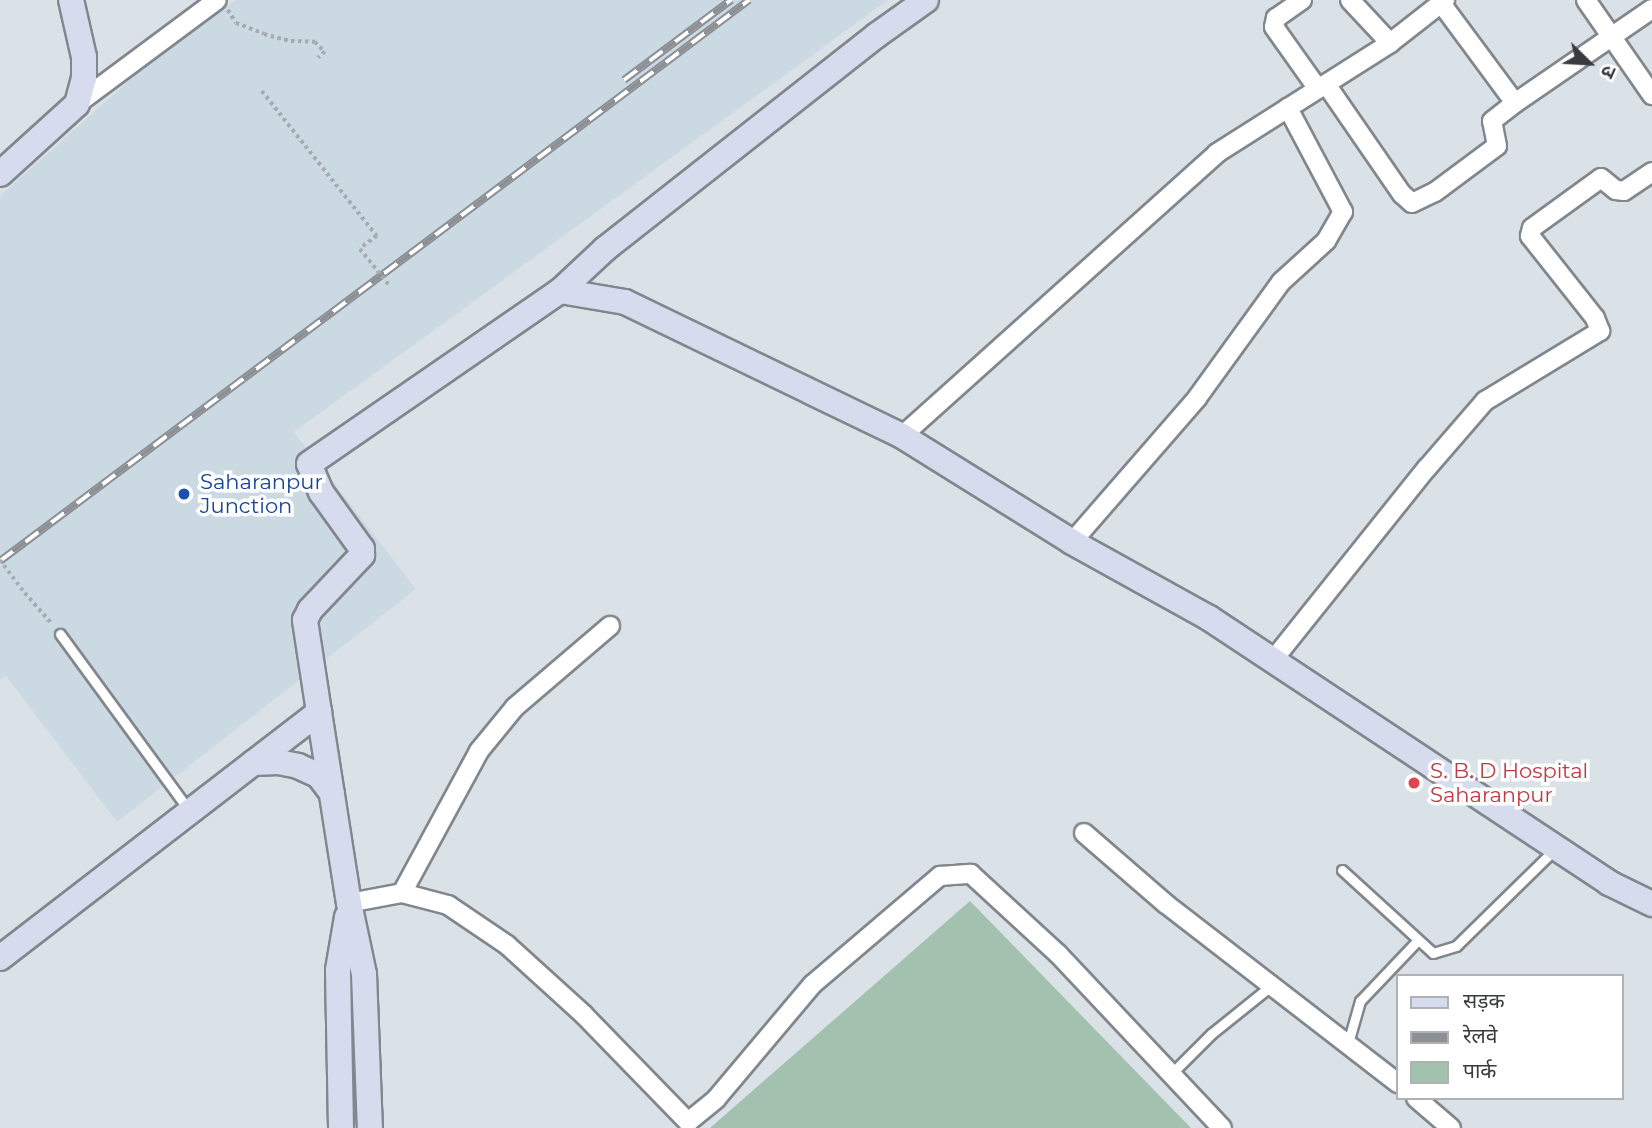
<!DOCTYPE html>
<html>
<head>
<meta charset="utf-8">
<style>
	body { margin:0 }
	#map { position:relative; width:1652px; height:1128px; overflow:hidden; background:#dbe2e7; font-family:Montserrat,"Noto Sans Devanagari",sans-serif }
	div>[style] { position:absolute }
	.built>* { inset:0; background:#cbd9e3 }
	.green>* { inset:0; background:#a2c1af }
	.path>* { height:3.5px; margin-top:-1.75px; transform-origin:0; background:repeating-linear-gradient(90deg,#a6abaf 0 3.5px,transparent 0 7px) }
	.roads { filter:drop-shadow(2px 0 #81878c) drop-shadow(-2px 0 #81878c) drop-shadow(0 2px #81878c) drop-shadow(0 -2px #81878c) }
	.lane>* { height:9px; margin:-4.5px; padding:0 4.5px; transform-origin:4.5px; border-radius:4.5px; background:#fff }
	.street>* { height:18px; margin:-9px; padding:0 9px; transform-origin:9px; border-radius:9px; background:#fff }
	.secondary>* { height:24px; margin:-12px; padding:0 12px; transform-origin:12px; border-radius:12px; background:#d7dbee }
	.rail>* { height:8px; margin-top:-4px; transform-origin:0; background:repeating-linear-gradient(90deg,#fff 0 16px,#8c9094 0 32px); box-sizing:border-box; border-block:2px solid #8c9094 }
	.path-bridge>* { height:3.5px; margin-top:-1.75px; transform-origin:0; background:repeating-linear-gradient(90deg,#a6abaf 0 3.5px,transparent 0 7px) }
	.dots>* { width:19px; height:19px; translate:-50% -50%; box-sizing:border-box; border:4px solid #fff; border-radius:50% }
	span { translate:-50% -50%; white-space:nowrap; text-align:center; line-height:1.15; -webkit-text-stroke:7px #fff; paint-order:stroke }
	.transit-label { font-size:21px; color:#164399 }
	.left { translate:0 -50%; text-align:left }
	.health-label { font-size:21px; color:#be3a42 }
	.legend { position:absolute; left:1396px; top:974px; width:228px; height:126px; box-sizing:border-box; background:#fff; border:2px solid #b0b1b1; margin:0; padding:9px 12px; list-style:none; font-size:21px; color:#393b3d }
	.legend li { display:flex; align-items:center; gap:14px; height:35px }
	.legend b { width:35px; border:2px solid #b0b1b1 }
	.north { position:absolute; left:1554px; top:28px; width:70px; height:70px; -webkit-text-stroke:5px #fff; paint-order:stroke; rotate:114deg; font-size:19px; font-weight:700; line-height:28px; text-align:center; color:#393b3d }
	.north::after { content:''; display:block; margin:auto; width:24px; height:32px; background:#393b3d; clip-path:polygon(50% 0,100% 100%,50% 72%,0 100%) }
</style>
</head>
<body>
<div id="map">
	<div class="built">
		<i style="clip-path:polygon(236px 0,888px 0,294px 432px,416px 589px,117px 822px,6px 676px,0 680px,0 196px,134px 76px)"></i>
	</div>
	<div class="green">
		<i style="clip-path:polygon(970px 901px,1191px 1128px,710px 1128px)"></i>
	</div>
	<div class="path">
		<i style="left:228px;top:10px;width:15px;rotate:58deg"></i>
		<i style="left:236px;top:23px;width:30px;rotate:21deg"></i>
		<i style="left:264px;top:34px;width:28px;rotate:15deg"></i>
		<i style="left:291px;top:41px;width:24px;rotate:2deg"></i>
		<i style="left:315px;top:42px;width:14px;rotate:45deg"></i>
		<i style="left:325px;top:52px;width:9px;rotate:139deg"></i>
		<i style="left:25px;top:593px;width:41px;rotate:48.9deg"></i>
	</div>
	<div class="roads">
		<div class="lane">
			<i style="left:60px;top:634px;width:218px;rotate:53.8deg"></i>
			<i style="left:1342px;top:870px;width:123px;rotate:42.4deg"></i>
			<i style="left:1433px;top:953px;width:24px;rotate:-17deg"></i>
			<i style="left:1456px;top:946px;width:139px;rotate:-44.4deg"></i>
			<i style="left:1348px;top:1043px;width:44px;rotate:-74.1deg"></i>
			<i style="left:1360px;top:1001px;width:84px;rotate:-46.4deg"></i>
			<i style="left:1171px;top:1074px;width:57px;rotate:-45deg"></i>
			<i style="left:1211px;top:1034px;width:78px;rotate:-38.8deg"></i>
		</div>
		<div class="street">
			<i style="left:1302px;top:0;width:32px;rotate:145deg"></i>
			<i style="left:1276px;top:18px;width:9px;rotate:103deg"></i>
			<i style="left:1274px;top:27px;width:76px;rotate:54.6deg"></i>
			<i style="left:1350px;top:0;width:59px;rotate:47.1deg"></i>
			<i style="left:1586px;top:0;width:116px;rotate:55.2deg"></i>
			<i style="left:1441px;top:3px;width:124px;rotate:53.5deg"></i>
			<i style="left:1515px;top:103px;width:166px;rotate:-34.5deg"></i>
			<i style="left:1326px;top:84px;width:134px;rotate:55.4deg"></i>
			<i style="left:1402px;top:194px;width:13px;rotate:42deg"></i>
			<i style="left:1412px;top:203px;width:25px;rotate:-26deg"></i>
			<i style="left:1435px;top:192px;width:77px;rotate:-36.6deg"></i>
			<i style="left:1497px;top:146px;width:25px;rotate:-101deg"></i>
			<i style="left:1492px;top:121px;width:29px;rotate:-38deg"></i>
			<i style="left:77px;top:104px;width:174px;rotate:-36.6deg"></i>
			<i style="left:902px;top:436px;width:423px;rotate:-41.9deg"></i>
			<i style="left:1217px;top:153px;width:205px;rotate:-32.4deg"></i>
			<i style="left:1390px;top:43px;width:70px;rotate:-38deg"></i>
			<i style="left:1072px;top:542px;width:191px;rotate:-49deg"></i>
			<i style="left:1197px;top:398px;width:143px;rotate:-54.1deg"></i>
			<i style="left:1281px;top:282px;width:61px;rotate:-42.3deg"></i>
			<i style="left:1326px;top:241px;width:34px;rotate:-60deg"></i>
			<i style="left:1343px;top:212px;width:118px;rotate:-117.9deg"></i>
			<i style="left:1273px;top:660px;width:246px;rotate:-51.3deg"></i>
			<i style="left:1427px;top:468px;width:89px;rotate:-49.1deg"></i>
			<i style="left:1485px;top:401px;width:135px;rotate:-31.3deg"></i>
			<i style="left:1600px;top:331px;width:14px;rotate:-111deg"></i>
			<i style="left:1595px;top:318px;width:105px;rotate:-128.4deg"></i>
			<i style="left:1530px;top:236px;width:8px;rotate:-76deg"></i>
			<i style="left:1532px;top:228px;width:85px;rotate:-35.9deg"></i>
			<i style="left:1601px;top:178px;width:19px;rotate:39deg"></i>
			<i style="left:1616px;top:190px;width:8px;rotate:7deg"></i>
			<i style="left:1624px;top:191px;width:34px;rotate:-34deg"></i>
			<i style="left:1084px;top:833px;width:108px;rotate:40.9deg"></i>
			<i style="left:1166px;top:904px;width:293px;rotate:37.7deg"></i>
			<i style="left:402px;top:893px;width:162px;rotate:-61.5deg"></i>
			<i style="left:479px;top:751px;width:57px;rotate:-50.7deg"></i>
			<i style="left:515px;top:707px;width:125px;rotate:-40.5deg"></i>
			<i style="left:349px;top:903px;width:54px;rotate:-10.7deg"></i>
			<i style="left:402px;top:893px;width:48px;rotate:14.6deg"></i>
			<i style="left:448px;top:905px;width:71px;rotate:34.1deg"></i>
			<i style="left:507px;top:945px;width:103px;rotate:42.2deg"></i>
			<i style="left:583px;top:1014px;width:151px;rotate:45.8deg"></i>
			<i style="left:688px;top:1122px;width:36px;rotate:-39deg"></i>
			<i style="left:716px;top:1099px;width:150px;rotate:-49.9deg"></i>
			<i style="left:813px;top:984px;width:167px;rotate:-40.4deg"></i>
			<i style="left:940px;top:876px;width:31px;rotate:-4deg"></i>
			<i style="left:971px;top:874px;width:118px;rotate:42.6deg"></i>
			<i style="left:1058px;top:954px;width:239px;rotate:46.7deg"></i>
			<i style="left:1416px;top:1098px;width:46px;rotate:40.6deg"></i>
		</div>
		<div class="secondary">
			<i style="left:0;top:174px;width:104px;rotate:-42.3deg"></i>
			<i style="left:77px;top:104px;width:27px;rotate:-75deg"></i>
			<i style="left:84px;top:78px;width:21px;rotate:-90deg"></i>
			<i style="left:84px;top:57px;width:58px;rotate:-102.8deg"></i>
			<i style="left:560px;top:291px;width:62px;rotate:-43deg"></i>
			<i style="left:605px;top:249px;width:346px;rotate:-38.2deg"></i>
			<i style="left:877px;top:35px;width:60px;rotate:-35.5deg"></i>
			<i style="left:319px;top:712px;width:93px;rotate:-98.7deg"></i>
			<i style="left:305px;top:620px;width:11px;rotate:-63deg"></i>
			<i style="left:310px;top:610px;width:76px;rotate:-46.6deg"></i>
			<i style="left:362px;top:555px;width:6px;rotate:-90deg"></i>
			<i style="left:362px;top:549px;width:70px;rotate:-125.7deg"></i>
			<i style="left:321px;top:492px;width:30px;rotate:-113deg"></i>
			<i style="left:309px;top:464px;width:305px;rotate:-34.6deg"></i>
			<i style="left:560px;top:291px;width:66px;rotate:9.6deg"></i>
			<i style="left:625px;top:302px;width:308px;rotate:25.8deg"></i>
			<i style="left:902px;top:436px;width:200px;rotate:31.9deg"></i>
			<i style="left:1072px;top:542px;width:157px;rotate:29deg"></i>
			<i style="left:1209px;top:618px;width:480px;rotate:33.5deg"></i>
			<i style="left:1609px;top:883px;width:48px;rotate:26deg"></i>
			<i style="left:253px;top:763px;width:25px;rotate:-2deg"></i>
			<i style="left:278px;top:762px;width:20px;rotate:11deg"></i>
			<i style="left:298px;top:766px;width:23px;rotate:25deg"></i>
			<i style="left:319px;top:776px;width:21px;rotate:53deg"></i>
			<i style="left:0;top:958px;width:403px;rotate:-37.6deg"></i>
			<i style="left:319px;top:712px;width:193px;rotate:81.1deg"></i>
			<i style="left:349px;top:903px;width:73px;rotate:78.1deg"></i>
			<i style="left:364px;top:974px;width:154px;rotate:87.8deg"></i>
			<i style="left:341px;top:1128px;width:158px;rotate:-91.1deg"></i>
			<i style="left:338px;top:970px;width:54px;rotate:-80.4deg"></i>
		</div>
	</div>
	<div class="rail">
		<i style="left:624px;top:80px;width:134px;rotate:-36.8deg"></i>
		<i style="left:0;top:561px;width:936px;rotate:-36.83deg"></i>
	</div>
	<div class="path-bridge">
		<i style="left:262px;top:91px;width:185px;rotate:51.6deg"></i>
		<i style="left:377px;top:236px;width:21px;rotate:143deg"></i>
		<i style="left:360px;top:249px;width:48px;rotate:51deg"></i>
		<i style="left:0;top:560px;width:41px;rotate:52.9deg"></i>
	</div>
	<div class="dots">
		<i style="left:184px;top:494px;background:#1a4fb4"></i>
		<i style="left:1414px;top:783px;background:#e0444e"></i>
	</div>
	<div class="transit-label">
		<span class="left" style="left:200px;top:494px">Saharanpur<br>Junction</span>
	</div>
	<div class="health-label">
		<span class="left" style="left:1430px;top:783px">S. B. D Hospital<br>Saharanpur</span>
	</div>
	<ul class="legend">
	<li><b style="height:9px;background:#d7dbee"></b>सड़क</li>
	<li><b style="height:9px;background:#8c9094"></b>रेलवे</li>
	<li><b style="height:19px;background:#a2c1af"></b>पार्क</li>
	</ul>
	<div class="north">उ</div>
</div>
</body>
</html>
